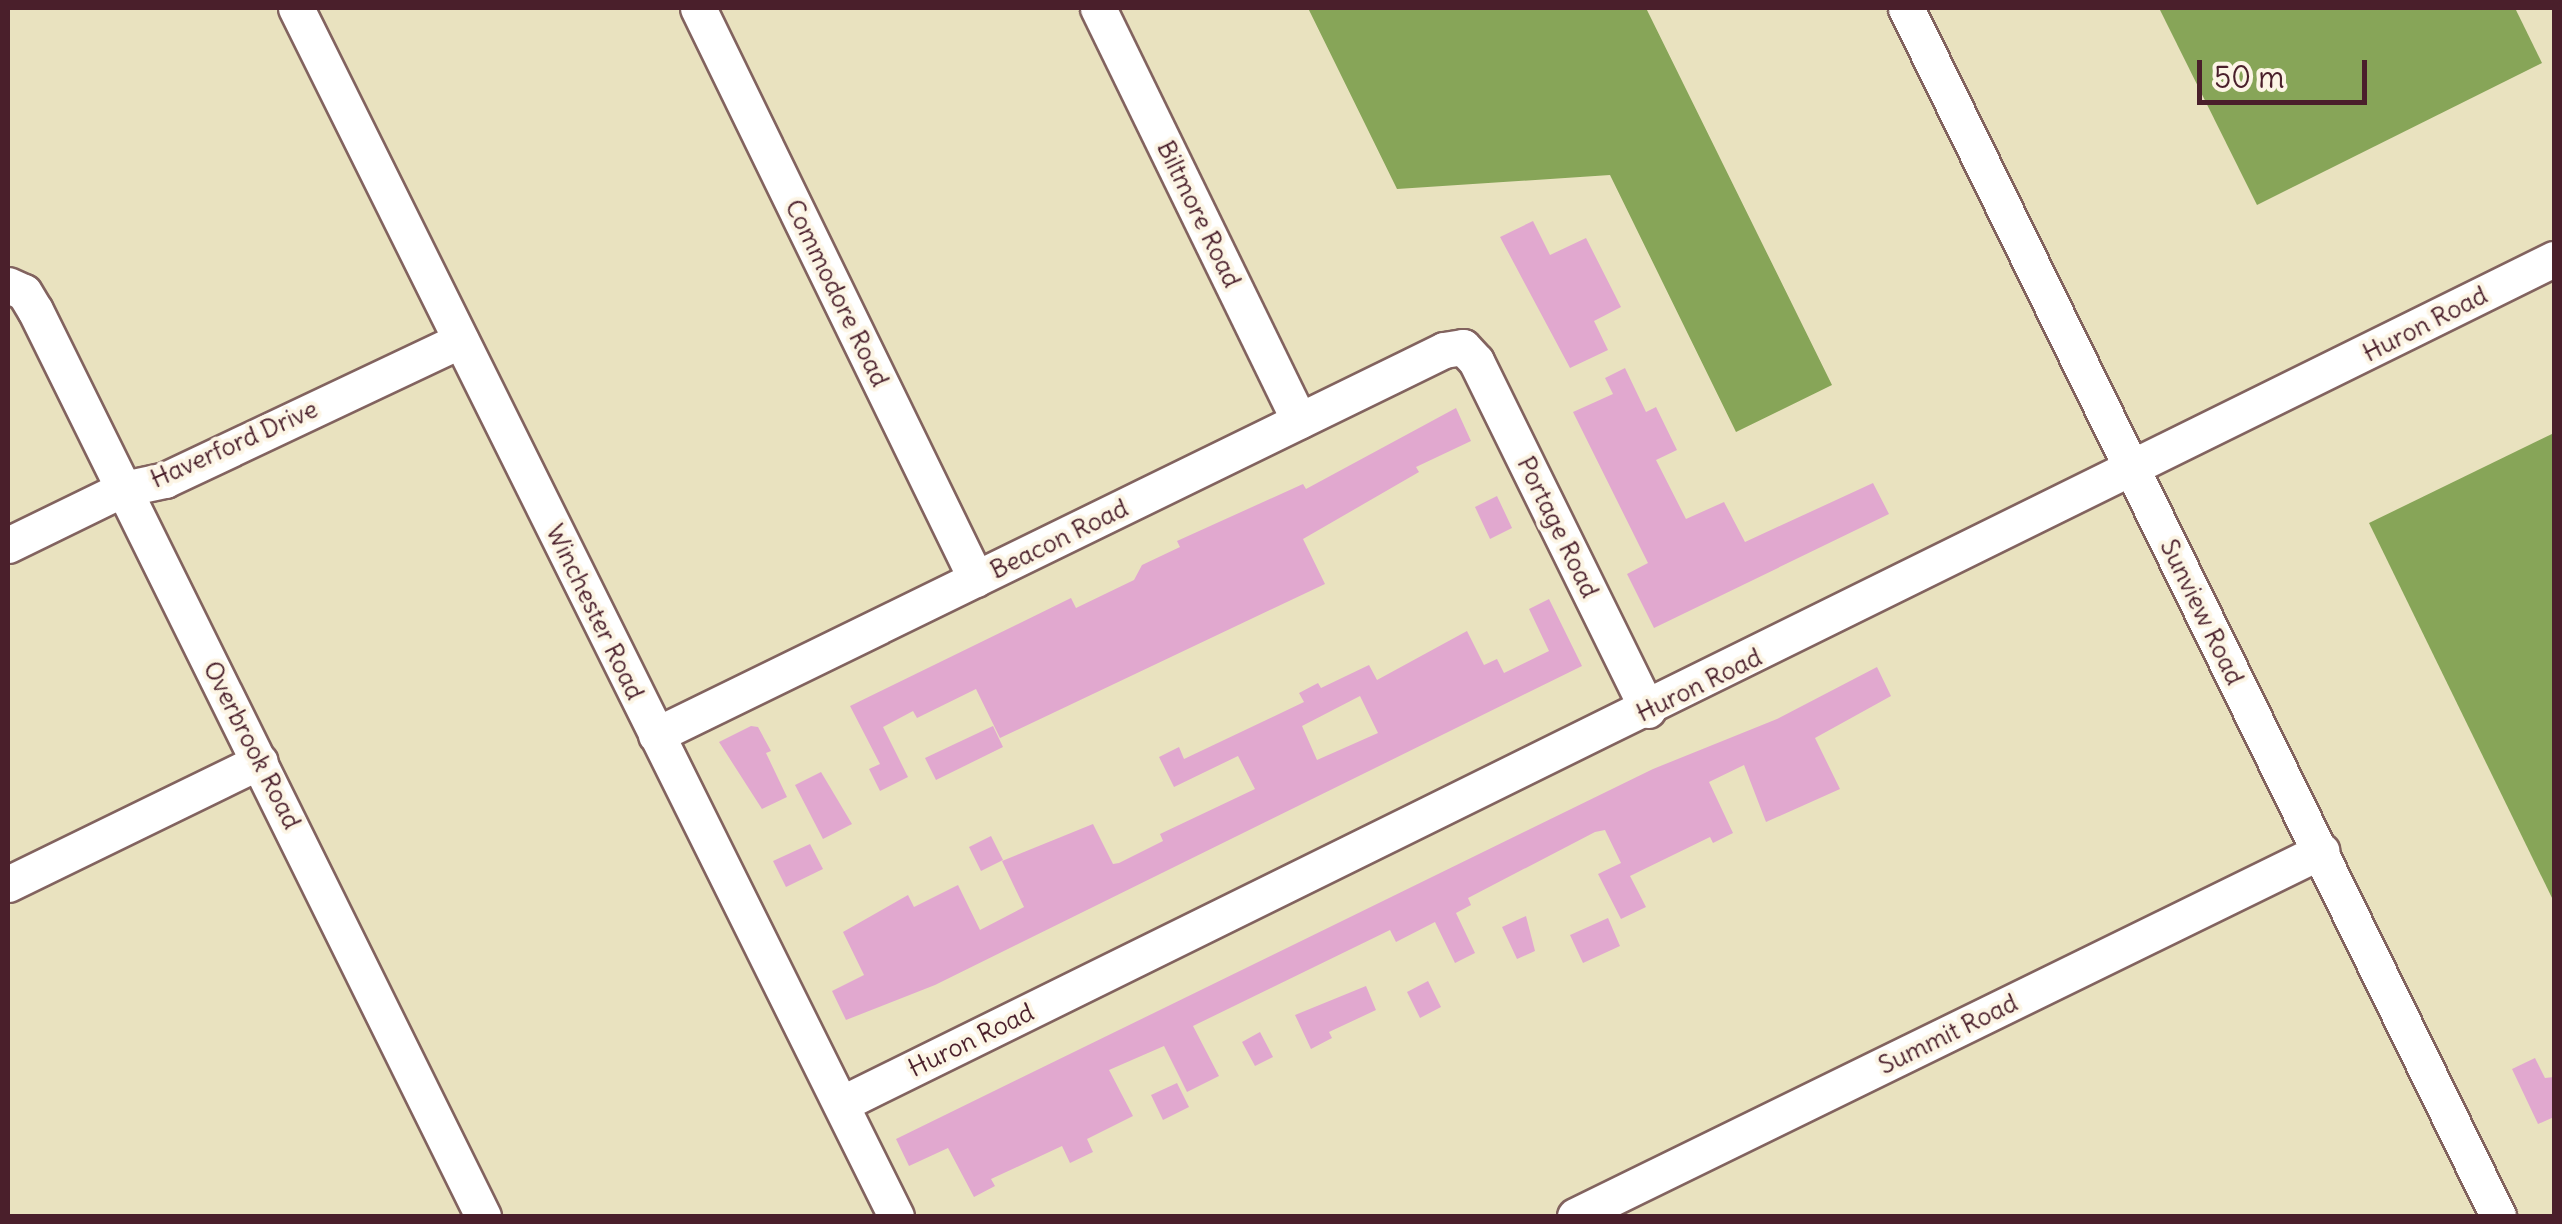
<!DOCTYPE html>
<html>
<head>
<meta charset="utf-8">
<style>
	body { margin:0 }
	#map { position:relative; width:2562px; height:1224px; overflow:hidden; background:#e9e2bf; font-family:Delius,sans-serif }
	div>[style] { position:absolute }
	.forest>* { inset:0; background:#87a558 }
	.building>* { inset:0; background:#e1a8cf }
	.roads { filter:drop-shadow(2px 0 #82635f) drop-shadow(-2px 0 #82635f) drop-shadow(0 2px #82635f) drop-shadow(0 -2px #82635f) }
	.minor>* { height:35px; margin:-17.5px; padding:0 17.5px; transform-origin:17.5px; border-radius:17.5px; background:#fff }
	span { translate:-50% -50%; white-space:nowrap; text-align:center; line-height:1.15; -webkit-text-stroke:8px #fcf5e5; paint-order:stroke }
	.street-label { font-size:25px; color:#4a1f2b }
	.frame { position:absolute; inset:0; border:10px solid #4a1f2b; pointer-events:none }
	.scale { position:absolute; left:2197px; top:60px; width:170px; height:45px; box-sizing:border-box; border:5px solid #4a1f2b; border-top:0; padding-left:12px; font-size:30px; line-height:35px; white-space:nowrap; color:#4a1f2b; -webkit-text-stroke:8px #fcf5e5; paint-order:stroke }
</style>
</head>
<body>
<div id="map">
	<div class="forest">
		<i style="clip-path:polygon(1308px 8px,1646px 8px,1832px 385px,1736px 432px,1610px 175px,1397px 189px)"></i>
		<i style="clip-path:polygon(2159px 8px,2515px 8px,2542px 63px,2257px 205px)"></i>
		<i style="clip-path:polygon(2554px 433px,2554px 902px,2369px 523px)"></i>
	</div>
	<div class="building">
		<i style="clip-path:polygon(1533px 221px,1550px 255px,1586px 238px,1621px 307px,1594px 321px,1608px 350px,1570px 368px,1500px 237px)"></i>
		<i style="clip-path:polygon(1625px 368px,1646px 412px,1656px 407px,1677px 450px,1656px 460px,1686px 519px,1724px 502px,1745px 542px,1873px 483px,1889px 514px,1654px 628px,1627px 574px,1648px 563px,1573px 412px,1613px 394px,1605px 378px)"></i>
		<i style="clip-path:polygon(1456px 408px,1471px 441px,1416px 467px,1419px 472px,1303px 539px,1325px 584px,1000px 738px,976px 689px,917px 718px,913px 711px,883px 727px,908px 777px,880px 791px,869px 769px,880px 764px,850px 706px,1071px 598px,1076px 608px,1134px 580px,1142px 565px,1180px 547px,1177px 541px,1303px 484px,1306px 489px)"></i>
		<i style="clip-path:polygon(1497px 496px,1512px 528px,1490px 539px,1475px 507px)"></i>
		<i style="clip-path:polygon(evenodd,1549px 599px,1582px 666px,935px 985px,846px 1020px,832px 991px,864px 975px,843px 932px,908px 895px,914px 907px,958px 885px,980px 930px,1024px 907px,1002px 861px,1093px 824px,1113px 864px,1119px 863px,1163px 841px,1160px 834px,1255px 789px,1238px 756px,1174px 787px,1159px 757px,1179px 747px,1184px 759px,1304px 702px,1299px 693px,1318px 683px,1321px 688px,1369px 665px,1377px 680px,1467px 631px,1484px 665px,1497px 659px,1504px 673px,1549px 651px,1529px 609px,1549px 599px,1360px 696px,1378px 733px,1317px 760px,1302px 726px,1360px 696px)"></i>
		<i style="clip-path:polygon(1877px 667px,1891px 696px,1815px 738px,1840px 789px,1766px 822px,1744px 765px,1709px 782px,1733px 833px,1713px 843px,1710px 837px,1630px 876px,1646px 907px,1621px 919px,1598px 874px,1621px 863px,1605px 830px,1595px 832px,1468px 898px,1471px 905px,1456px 913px,1475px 953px,1455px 963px,1435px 922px,1396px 942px,1390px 930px,1193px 1026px,1219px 1076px,1187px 1092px,1164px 1046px,1109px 1070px,1133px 1116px,1087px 1139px,1093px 1152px,1070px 1163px,1062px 1146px,991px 1179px,995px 1186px,974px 1197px,948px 1148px,909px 1166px,896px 1139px,1653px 769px,1777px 719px)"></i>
		<i style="clip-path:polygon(751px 726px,758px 727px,771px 751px,766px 753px,787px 797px,762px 809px,719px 742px)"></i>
		<i style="clip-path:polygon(993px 726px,1003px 747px,936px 780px,925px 758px)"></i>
		<i style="clip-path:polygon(821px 772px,852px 824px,823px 839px,795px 785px)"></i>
		<i style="clip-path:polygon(991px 836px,1003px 860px,981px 871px,969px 847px)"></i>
		<i style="clip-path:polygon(810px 844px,823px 869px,786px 887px,773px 861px)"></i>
		<i style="clip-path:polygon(1526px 916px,1535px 951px,1517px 959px,1502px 927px)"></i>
		<i style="clip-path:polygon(1608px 918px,1620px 946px,1583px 963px,1570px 935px)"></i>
		<i style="clip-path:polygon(1428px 981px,1441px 1007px,1420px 1018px,1407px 992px)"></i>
		<i style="clip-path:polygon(1366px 986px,1376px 1010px,1329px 1032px,1332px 1038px,1311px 1049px,1295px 1015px)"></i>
		<i style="clip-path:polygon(1260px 1032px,1273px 1057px,1255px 1066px,1242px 1042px)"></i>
		<i style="clip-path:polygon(2535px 1058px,2545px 1078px,2554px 1077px,2554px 1117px,2538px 1124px,2512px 1069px)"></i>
		<i style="clip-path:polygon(1177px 1083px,1189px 1107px,1163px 1120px,1151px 1095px)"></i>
	</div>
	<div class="roads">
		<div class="minor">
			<i style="left:296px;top:8px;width:1349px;rotate:63.59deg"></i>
			<i style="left:698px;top:8px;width:635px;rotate:64.04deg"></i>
			<i style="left:1098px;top:8px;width:459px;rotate:64deg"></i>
			<i style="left:1906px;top:8px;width:1345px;rotate:63.89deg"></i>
			<i style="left:8px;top:285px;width:17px;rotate:24deg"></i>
			<i style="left:24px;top:292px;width:21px;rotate:59deg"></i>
			<i style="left:35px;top:310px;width:1011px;rotate:63.69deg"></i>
			<i style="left:8px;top:545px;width:128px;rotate:-26deg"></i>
			<i style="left:123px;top:489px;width:43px;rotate:-12.1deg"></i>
			<i style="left:165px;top:480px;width:327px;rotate:-25.3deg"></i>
			<i style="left:656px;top:735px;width:877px;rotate:-26.04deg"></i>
			<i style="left:1444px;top:350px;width:19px;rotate:-9deg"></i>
			<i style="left:1463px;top:347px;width:19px;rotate:47deg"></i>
			<i style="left:1476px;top:361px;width:389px;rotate:63.8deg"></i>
			<i style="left:8px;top:884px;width:280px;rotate:-26deg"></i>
			<i style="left:841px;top:1104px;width:1910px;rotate:-26.26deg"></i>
			<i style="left:1575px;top:1216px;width:831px;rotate:-26.07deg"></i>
		</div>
	</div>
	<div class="street-label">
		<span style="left:1199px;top:214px;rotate:64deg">Biltmore Road</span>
		<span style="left:837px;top:293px;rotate:64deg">Commodore Road</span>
		<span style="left:2425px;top:324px;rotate:-27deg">Huron Road</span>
		<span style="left:234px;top:444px;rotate:-24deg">Haverford Drive</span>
		<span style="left:1558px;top:527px;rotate:64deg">Portage Road</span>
		<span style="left:1059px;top:539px;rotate:-26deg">Beacon Road</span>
		<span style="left:595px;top:612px;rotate:64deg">Winchester Road</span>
		<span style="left:2202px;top:612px;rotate:64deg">Sunview Road</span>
		<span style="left:1699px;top:685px;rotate:-26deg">Huron Road</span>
		<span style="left:252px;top:745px;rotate:63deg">Overbrook Road</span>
		<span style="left:1948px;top:1034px;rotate:-26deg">Summit Road</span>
		<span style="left:971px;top:1040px;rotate:-26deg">Huron Road</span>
	</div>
	<div class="frame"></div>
	<div class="scale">50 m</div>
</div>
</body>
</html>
